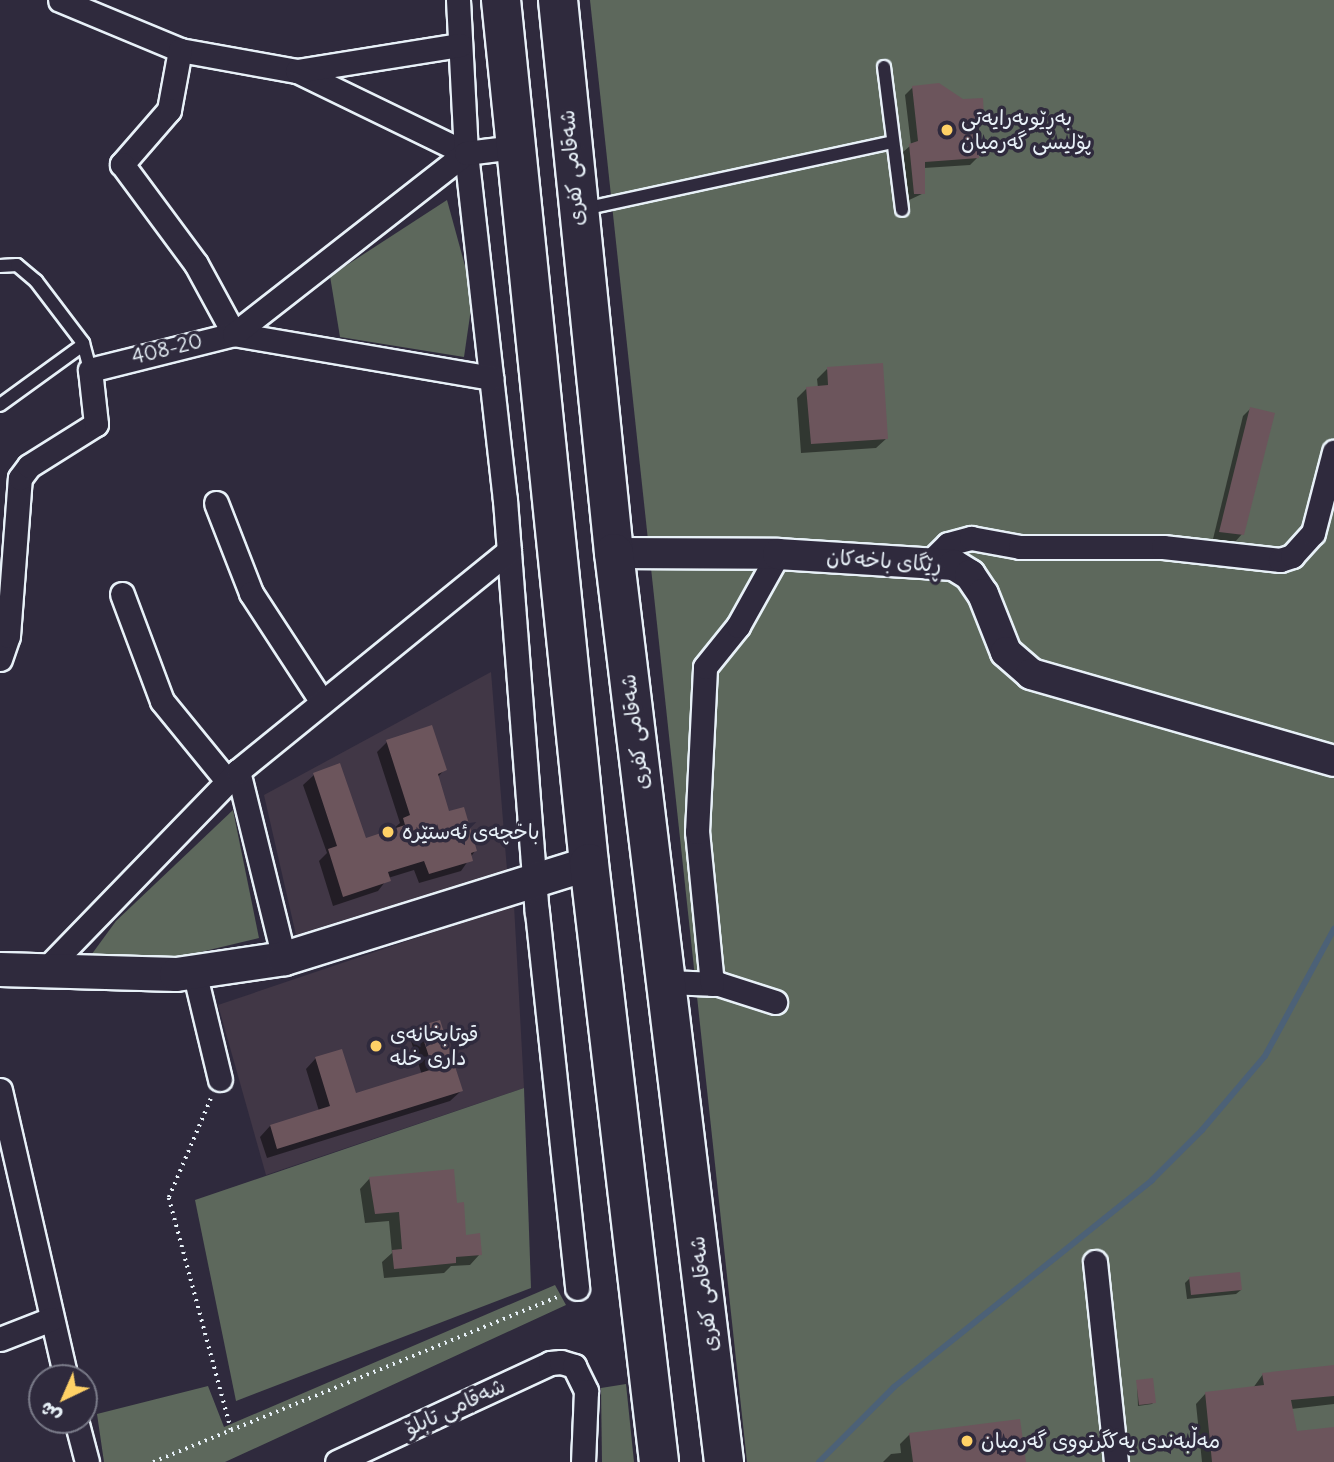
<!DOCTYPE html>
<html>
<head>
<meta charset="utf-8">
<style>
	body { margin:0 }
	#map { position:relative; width:1334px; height:1462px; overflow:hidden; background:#2f2a3d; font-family:Delius,"Playpen Sans Arabic",sans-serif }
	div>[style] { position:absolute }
	.built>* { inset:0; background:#413746 }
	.green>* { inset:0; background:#5d685c }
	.shadow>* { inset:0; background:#0007 }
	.stream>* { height:6px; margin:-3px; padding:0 3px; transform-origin:3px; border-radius:3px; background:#4c6177 }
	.building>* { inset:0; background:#6c555c }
	.path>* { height:3.5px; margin-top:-1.75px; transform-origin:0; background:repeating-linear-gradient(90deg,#e8f1f8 0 2px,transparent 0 7px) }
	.roads { filter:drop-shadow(2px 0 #e8f1f8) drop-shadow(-2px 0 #e8f1f8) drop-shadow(0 2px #e8f1f8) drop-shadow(0 -2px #e8f1f8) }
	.service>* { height:12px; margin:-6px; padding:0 6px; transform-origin:6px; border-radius:6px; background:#2f2a3d }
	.minor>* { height:23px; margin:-11.5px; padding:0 11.5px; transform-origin:11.5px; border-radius:11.5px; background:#2f2a3d }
	.tertiary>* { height:30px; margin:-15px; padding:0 15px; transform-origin:15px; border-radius:15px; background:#2f2a3d }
	.secondary>* { height:33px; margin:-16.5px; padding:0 16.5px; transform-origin:16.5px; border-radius:16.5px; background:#2f2a3d }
	.trunk>* { height:38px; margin:-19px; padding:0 19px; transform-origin:19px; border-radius:19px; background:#2f2a3d }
	.dots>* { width:19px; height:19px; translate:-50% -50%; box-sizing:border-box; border:4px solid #2f2a3d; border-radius:50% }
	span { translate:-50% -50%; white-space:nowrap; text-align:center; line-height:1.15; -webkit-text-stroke:7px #2f2a3d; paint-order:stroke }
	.poi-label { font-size:21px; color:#e8f1f8 }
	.left { translate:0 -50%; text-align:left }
	.street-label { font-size:21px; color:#e8f1f8 }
	.north { position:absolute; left:28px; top:1364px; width:70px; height:70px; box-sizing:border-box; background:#2f2a3d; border:2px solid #797a88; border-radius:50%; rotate:224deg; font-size:19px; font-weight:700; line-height:28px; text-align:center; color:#e8f1f8 }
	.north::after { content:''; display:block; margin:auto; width:24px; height:32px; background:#ffd166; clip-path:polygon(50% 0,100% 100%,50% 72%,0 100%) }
</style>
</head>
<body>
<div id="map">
	<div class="built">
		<i style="clip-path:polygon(491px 672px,507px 870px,296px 935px,264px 795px)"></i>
		<i style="clip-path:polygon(514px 905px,524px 1088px,266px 1175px,218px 1005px)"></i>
	</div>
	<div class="green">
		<i style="clip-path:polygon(590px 0,1334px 0,1334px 1462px,747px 1462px)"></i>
		<i style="clip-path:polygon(447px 200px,473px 295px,464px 357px,340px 337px,330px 276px)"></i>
		<i style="clip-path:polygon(233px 810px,259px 938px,184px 956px,89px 958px,116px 921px)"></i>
		<i style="clip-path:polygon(524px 1088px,531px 1288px,236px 1401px,195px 1200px)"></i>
		<i style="clip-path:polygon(555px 1285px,566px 1305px,225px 1462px,104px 1462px,97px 1414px,208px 1386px,224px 1427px)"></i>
		<i style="clip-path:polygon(626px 1384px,634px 1462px,602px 1462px,601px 1388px)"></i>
	</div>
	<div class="shadow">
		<i style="clip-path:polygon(913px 87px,982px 117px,974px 125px,977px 158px,970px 165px,924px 168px,924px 193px,907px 201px,902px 153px,911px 145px,905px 95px)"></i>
		<i style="clip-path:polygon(827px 369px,887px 438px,876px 448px,801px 453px,797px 398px,807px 388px,818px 388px,817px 379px)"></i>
		<i style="clip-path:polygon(1250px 409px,1242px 534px,1235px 542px,1213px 539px,1243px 416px)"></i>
		<i style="clip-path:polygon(387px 742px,445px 769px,437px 778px,448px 813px,475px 851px,461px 871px,419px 883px,414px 870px,388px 878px,378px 891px,333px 906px,319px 861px,327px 853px,303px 785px,314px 775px,365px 840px,393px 829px,400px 823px,377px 752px)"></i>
		<i style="clip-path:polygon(420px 1028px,461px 1091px,450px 1101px,267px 1158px,260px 1137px,270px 1126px,319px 1111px,306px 1069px,316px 1058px,355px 1095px,422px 1075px,410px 1038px)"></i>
		<i style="clip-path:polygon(370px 1178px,455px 1204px,465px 1236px,480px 1254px,470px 1265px,451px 1266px,444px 1273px,384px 1278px,382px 1262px,392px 1253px,389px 1221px,365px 1223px,360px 1189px)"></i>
		<i style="clip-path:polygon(1190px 1278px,1241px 1290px,1236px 1294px,1187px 1299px,1185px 1283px)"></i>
		<i style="clip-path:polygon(1334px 1367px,1334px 1404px,1291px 1409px,1296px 1433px,1334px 1429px,1334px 1462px,1202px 1462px,1196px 1404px,1206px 1393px,1253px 1388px,1263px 1374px)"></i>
		<i style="clip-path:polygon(1137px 1381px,1154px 1402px,1152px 1404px,1138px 1406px)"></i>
		<i style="clip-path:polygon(910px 1434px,1024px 1462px,883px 1462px,891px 1454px,901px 1453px,900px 1444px)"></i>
	</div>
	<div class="stream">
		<i style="left:819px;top:1462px;width:106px;rotate:-45deg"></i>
		<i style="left:894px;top:1387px;width:331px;rotate:-38.7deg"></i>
		<i style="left:1152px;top:1180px;width:71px;rotate:-45deg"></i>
		<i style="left:1202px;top:1130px;width:97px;rotate:-49.6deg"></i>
		<i style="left:1265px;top:1056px;width:145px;rotate:-61.5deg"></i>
	</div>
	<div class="building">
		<i style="clip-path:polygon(939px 83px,963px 99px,983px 98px,984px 117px,976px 118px,979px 158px,925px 162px,925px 194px,914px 194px,909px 144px,918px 141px,912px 86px)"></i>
		<i style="clip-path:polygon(883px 363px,888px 439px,811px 444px,806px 387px,828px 385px,827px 367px)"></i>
		<i style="clip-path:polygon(1250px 407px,1275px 413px,1244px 535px,1219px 532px)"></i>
		<i style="clip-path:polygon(432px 725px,447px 770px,438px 774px,449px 811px,464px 807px,477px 851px,471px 853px,473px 861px,429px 874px,424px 861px,388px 872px,391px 881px,343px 897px,328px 849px,337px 846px,313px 773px,340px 763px,366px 838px,405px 825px,403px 818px,410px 815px,386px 740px)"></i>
		<i style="clip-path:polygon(440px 1020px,463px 1091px,277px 1149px,270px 1125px,330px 1106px,315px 1057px,342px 1049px,356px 1093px,433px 1069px,419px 1026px)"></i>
		<i style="clip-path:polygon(454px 1169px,457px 1203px,464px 1202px,466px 1235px,480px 1233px,482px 1255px,456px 1257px,456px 1263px,394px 1269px,392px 1250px,402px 1249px,399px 1212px,375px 1214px,369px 1177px)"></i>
		<i style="clip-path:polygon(1240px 1272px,1242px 1290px,1191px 1295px,1189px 1277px)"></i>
		<i style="clip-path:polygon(1334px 1365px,1334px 1396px,1291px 1400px,1297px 1431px,1334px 1427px,1334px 1462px,1212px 1462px,1205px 1392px,1264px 1385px,1262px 1373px)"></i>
		<i style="clip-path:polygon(1153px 1378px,1156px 1403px,1139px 1405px,1136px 1380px)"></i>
		<i style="clip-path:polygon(1020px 1419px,1026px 1462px,913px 1462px,909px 1433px)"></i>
	</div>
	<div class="path">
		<i style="left:211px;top:1099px;width:108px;rotate:113deg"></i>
		<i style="left:169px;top:1198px;width:240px;rotate:75deg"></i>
		<i style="left:153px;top:1462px;width:439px;rotate:-22.2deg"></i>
	</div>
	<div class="roads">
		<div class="service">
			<i style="left:884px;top:67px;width:144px;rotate:82.8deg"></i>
			<i style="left:583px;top:209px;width:317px;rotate:-12.2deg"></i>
			<i style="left:0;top:266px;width:17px;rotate:-3deg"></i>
			<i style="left:17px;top:265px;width:25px;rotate:40deg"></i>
			<i style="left:36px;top:281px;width:78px;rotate:52.8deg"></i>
			<i style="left:83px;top:343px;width:28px;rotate:75deg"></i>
			<i style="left:0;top:405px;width:102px;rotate:-35.9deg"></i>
		</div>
		<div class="minor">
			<i style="left:60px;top:0;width:130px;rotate:22.6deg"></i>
			<i style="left:180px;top:50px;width:119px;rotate:10.2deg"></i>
			<i style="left:297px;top:71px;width:188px;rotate:25.9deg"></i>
			<i style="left:458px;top:0;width:153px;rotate:87deg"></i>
			<i style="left:466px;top:153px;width:349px;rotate:83.6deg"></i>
			<i style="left:505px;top:500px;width:413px;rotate:85.6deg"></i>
			<i style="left:537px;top:912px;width:378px;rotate:83.9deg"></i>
			<i style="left:180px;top:50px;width:61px;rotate:100.4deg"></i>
			<i style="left:169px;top:110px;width:72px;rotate:131deg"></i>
			<i style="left:122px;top:164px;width:124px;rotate:53.5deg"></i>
			<i style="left:196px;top:264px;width:80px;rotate:61.5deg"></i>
			<i style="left:234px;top:334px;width:261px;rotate:9.7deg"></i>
			<i style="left:297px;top:71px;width:165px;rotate:-9.1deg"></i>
			<i style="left:216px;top:503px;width:97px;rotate:68.7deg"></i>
			<i style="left:251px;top:593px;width:130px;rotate:56.9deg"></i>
			<i style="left:930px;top:562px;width:25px;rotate:-45deg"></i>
			<i style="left:948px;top:544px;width:24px;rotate:-15deg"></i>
			<i style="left:971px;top:538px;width:50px;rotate:10.4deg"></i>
			<i style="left:1020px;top:547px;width:143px"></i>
			<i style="left:1163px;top:547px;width:118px;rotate:6.3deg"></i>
			<i style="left:1280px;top:560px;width:13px;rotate:-18deg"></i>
			<i style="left:1292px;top:556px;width:31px;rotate:-48deg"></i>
			<i style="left:1313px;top:533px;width:84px;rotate:-75.5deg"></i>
			<i style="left:122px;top:594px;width:114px;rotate:69.5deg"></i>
			<i style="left:162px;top:701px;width:104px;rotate:50.8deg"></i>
			<i style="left:0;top:659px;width:24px;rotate:-71deg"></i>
			<i style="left:8px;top:636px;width:158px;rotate:-85.7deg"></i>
			<i style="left:20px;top:478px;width:15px;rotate:-53deg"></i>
			<i style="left:29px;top:466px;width:79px;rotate:-32.1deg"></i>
			<i style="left:96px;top:424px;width:54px;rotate:-96.3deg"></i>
			<i style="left:90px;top:370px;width:148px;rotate:-14deg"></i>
			<i style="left:234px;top:334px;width:294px;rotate:-38deg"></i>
			<i style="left:466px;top:153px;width:48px;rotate:-7.1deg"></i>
			<i style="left:238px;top:771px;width:193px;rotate:76.2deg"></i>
			<i style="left:44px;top:971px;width:279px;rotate:-45.9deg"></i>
			<i style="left:238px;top:771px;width:349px;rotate:-39.1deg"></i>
			<i style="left:194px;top:971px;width:111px;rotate:76.5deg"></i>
			<i style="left:665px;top:982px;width:54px;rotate:2.1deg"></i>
			<i style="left:719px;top:984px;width:59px;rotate:17.8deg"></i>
			<i style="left:712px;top:984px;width:153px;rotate:-95.6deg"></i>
			<i style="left:697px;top:832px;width:165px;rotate:-87.2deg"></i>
			<i style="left:705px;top:667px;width:53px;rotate:-51.2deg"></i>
			<i style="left:738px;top:626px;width:82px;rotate:-60.9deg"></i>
			<i style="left:0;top:1090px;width:295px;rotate:77.1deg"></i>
			<i style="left:1095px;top:1262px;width:201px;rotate:84deg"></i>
			<i style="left:0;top:1339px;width:55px;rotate:-21.4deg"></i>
			<i style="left:76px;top:1420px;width:43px;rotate:75.3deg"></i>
			<i style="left:337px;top:1462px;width:235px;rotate:-24.9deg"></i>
			<i style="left:550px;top:1363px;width:11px;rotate:-5deg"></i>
			<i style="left:561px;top:1362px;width:14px;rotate:17deg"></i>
			<i style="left:574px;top:1366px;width:28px;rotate:64deg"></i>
			<i style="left:586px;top:1391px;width:71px;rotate:92.4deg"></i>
		</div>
		<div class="tertiary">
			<i style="left:614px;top:553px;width:164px;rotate:0.3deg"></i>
			<i style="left:778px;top:554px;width:176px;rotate:3.6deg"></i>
			<i style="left:954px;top:565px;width:19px;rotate:32deg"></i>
			<i style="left:970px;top:575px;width:23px;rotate:56deg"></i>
			<i style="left:983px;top:594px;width:62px;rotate:68.4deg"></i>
			<i style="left:1006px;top:652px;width:33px;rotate:41deg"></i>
			<i style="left:1031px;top:674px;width:315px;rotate:16deg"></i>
		</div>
		<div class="secondary">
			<i style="left:0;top:969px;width:176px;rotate:1.6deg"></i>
			<i style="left:176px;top:974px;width:109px;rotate:-8.4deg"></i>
			<i style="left:284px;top:958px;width:319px;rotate:-17.3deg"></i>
		</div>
		<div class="trunk">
			<i style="left:501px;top:0;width:867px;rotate:84.18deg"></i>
			<i style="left:589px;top:863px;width:603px;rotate:83.33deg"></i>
			<i style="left:558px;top:0;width:556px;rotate:84.22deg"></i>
			<i style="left:614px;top:553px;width:916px;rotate:83.1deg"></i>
		</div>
	</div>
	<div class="dots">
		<i style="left:947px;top:130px;background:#ffd166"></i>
		<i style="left:388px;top:832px;background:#ffd166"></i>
		<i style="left:376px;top:1046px;background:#ffd166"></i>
		<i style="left:967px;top:1441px;background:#ffd166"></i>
	</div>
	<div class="poi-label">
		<span class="left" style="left:961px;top:130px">بەڕێوبەرایەتی<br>پۆلیسی گەرمیان</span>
		<span class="left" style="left:402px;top:832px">باخچەی ئەستێرە</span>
		<span class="left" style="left:390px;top:1046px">قوتابخانەی<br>داری خلە</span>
		<span class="left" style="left:981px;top:1441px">مەڵبەندی یەکگرتووی گەرمیان</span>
	</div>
	<div class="street-label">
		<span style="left:572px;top:168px;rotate:-95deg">شەقامی کفری</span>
		<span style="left:167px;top:349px;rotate:-14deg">408-20</span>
		<span style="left:884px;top:561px;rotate:4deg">ڕێگای باخەکان</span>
		<span style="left:635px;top:732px;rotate:-97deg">شەقامی کفری</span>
		<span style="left:704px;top:1294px;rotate:-97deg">شەقامی کفری</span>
		<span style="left:455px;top:1407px;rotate:-25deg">شەقامی تابلۆ</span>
	</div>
	<div class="north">ش</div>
</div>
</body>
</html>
